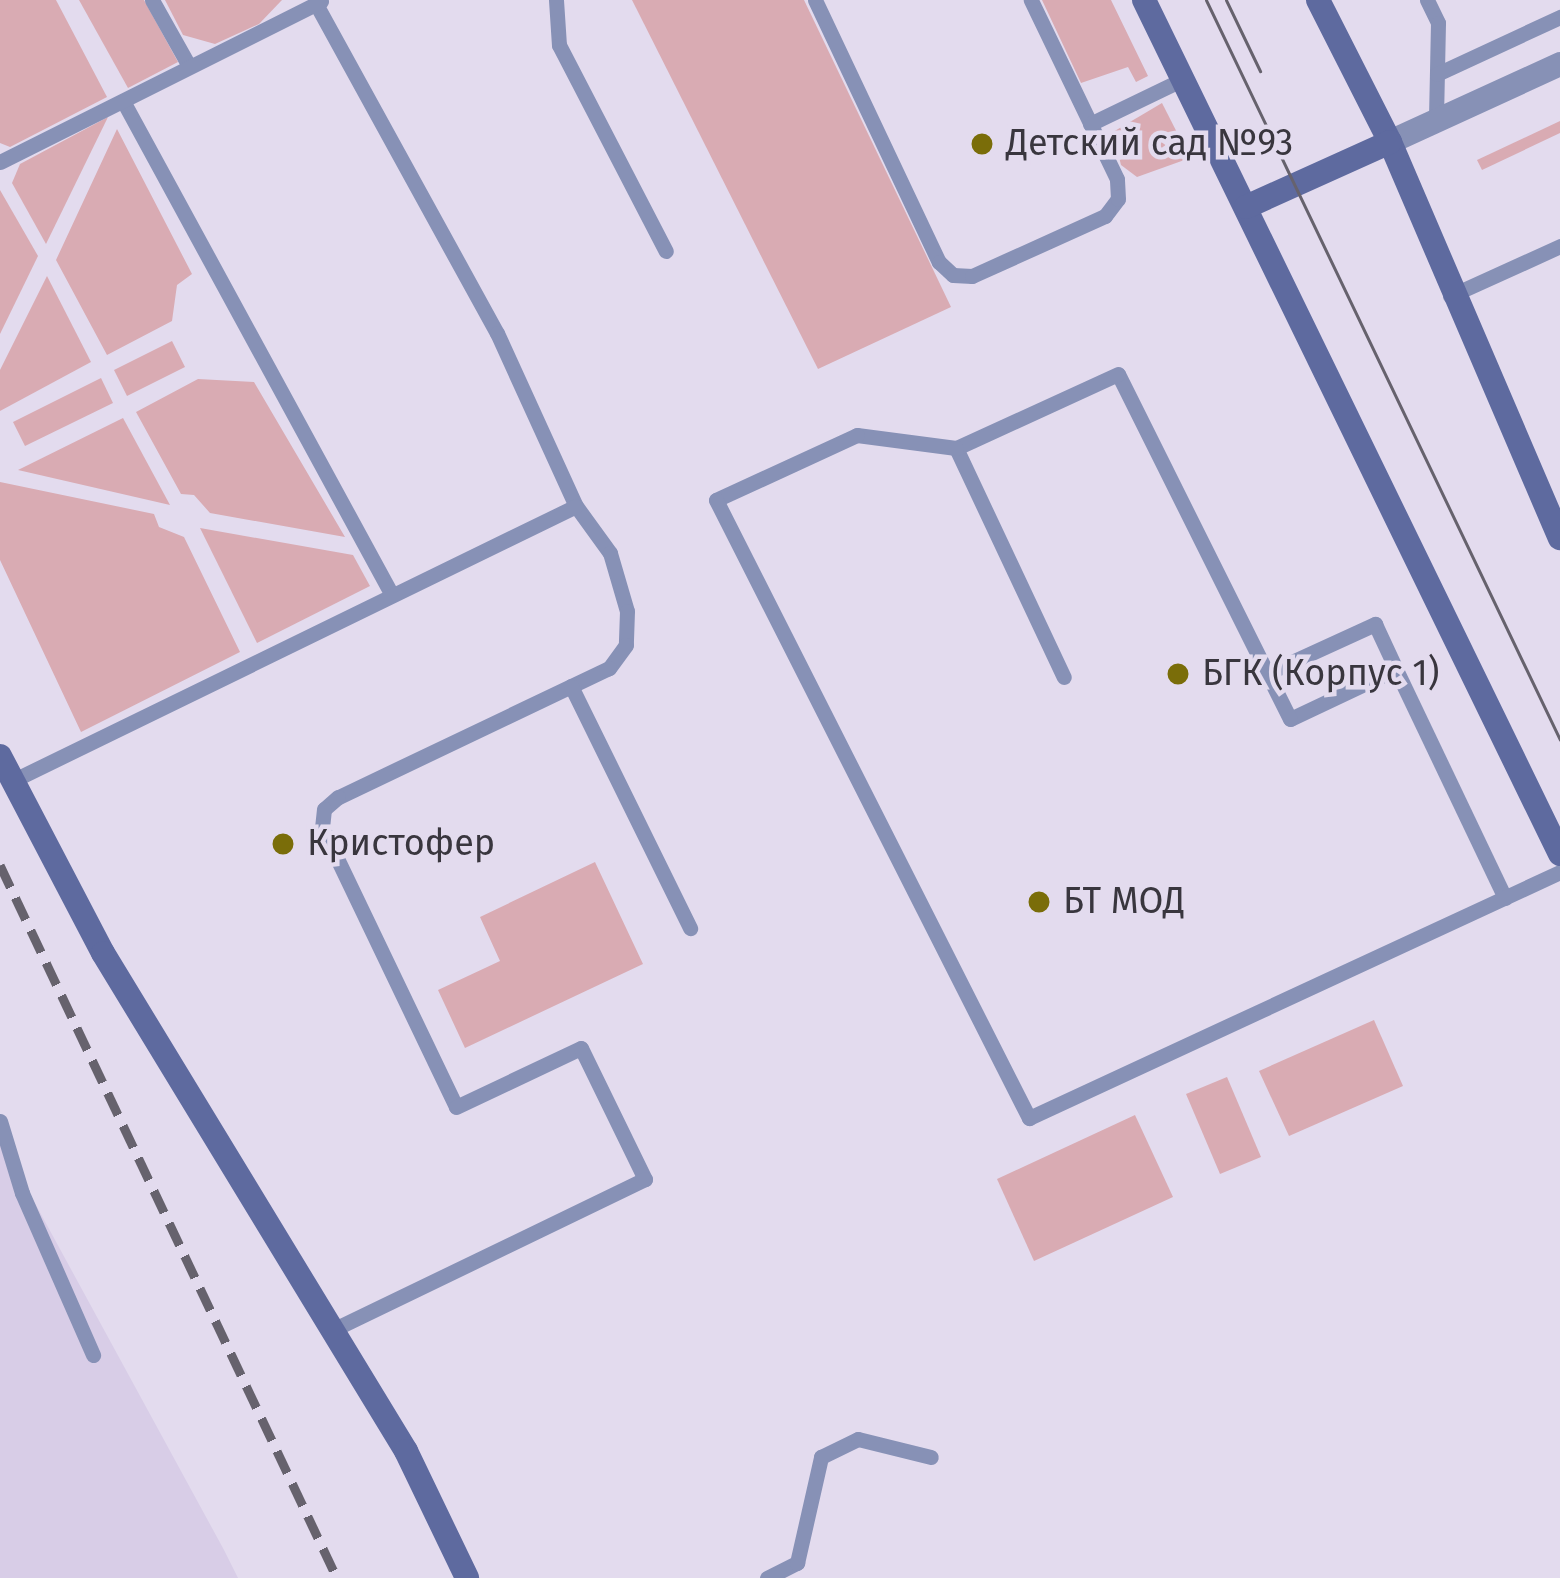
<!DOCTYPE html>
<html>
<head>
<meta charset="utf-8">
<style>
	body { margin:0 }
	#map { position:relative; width:1560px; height:1578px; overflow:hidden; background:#e3dbee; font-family:"Fira Sans",sans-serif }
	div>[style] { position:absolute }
	.built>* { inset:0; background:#d8cde7 }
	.green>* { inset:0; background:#d9abb3 }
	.lane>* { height:15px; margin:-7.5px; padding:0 7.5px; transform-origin:7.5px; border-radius:7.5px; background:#8791b6 }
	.street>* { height:24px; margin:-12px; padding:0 12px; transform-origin:12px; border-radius:12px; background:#8791b6 }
	.secondary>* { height:24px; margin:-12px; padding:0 12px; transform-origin:12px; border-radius:12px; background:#5e6a9f }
	.tram>* { height:3px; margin:-1.5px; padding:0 1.5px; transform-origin:1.5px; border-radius:1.5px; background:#66626d }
	.rail>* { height:9px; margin-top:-4.5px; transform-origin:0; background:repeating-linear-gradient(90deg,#66626d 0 24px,transparent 0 36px) }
	.dots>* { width:33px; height:33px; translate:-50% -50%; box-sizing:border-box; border:6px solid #e3dbee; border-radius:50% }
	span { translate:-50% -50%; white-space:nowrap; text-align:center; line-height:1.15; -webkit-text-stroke:9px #e3dbee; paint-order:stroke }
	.poi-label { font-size:36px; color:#39363e }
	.left { translate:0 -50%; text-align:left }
</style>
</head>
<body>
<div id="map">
	<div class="built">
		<i style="clip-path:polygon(0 1139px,224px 1550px,238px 1578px,0 1578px)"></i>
	</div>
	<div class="green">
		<i style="clip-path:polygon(0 0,56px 0,107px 97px,10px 147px,0 143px)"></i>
		<i style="clip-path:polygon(79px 0,144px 0,178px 62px,128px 88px)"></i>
		<i style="clip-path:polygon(165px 0,282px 0,259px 24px,215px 44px,183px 35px)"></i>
		<i style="clip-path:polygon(632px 0,804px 0,951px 307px,818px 369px)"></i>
		<i style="clip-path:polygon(1042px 0,1111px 0,1148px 76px,1136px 82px,1128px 67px,1081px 83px)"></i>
		<i style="clip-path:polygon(1162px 103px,1190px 158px,1137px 177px,1121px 165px,1113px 132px)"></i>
		<i style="clip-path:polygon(108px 117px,46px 244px,12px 183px,20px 164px)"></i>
		<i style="clip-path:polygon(1560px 121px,1560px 133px,1482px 170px,1477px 160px)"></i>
		<i style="clip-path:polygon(117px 129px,192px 274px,177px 285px,172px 321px,107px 355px,56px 260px)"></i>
		<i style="clip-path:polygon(0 190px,38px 256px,0 334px)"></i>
		<i style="clip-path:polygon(47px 276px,91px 362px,0 411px,0 370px)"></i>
		<i style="clip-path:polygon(172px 341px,185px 367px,127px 396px,114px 370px)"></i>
		<i style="clip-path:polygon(101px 378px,113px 403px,25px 446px,13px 422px)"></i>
		<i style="clip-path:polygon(198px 379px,254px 382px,345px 537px,210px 513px,194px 495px,181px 494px,136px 412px)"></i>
		<i style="clip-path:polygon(123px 418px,170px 505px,18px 470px)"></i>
		<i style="clip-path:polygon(0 482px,154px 514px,159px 527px,184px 537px,240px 652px,81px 732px,0 560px)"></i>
		<i style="clip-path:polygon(200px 528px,353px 555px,370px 586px,257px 643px)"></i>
		<i style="clip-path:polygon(595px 862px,643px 964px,465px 1048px,438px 990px,500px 961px,480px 917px)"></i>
		<i style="clip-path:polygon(1374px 1020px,1403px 1086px,1289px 1136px,1259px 1071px)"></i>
		<i style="clip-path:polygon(1227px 1077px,1261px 1157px,1220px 1174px,1186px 1094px)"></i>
		<i style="clip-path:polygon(1135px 1115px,1173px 1197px,1034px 1261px,997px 1179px)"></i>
	</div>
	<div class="lane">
		<i style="left:152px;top:0;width:76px;rotate:60.7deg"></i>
		<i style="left:556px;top:0;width:45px;rotate:86.2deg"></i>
		<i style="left:559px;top:45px;width:232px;rotate:62.6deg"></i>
		<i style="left:815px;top:0;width:290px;rotate:64.7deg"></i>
		<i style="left:939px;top:262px;width:19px;rotate:43deg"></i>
		<i style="left:953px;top:275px;width:19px;rotate:3deg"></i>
		<i style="left:972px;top:276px;width:146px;rotate:-24.3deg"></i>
		<i style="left:1105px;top:216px;width:21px;rotate:-53deg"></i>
		<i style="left:1118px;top:199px;width:20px;rotate:-93deg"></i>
		<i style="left:1117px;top:179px;width:199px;rotate:-115.7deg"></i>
		<i style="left:1427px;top:0;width:25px;rotate:64deg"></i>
		<i style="left:1438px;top:23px;width:98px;rotate:91.2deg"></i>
		<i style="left:316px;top:4px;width:376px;rotate:61.2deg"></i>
		<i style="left:497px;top:333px;width:190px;rotate:65.5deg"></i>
		<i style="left:576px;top:506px;width:58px;rotate:54.1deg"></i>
		<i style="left:610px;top:553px;width:60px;rotate:73.7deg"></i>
		<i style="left:627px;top:611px;width:34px;rotate:92deg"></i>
		<i style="left:626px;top:645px;width:29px;rotate:126deg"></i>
		<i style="left:609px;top:668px;width:300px;rotate:154.5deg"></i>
		<i style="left:338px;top:797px;width:18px;rotate:139deg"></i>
		<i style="left:324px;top:809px;width:18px;rotate:96deg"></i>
		<i style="left:322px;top:827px;width:310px;rotate:64.4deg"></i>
		<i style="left:456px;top:1107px;width:138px;rotate:-25.3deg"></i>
		<i style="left:581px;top:1048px;width:146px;rotate:64deg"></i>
		<i style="left:645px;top:1179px;width:342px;rotate:154.2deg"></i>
		<i style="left:1437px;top:74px;width:136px;rotate:-24.9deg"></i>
		<i style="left:123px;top:101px;width:562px;rotate:61.43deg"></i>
		<i style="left:1090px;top:124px;width:103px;rotate:-25.8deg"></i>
		<i style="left:0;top:162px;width:359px;rotate:-26.6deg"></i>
		<i style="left:1450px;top:296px;width:121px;rotate:-24.4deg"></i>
		<i style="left:956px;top:448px;width:253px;rotate:64.8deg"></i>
		<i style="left:1268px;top:673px;width:118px;rotate:-24.6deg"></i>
		<i style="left:1375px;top:624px;width:50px;rotate:65deg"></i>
		<i style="left:571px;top:686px;width:270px;rotate:63.8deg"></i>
		<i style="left:12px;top:781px;width:627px;rotate:-25.99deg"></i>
		<i style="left:1505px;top:898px;width:254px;rotate:-115.5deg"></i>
		<i style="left:1396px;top:669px;width:117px;rotate:154.7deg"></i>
		<i style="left:1290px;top:719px;width:385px;rotate:-116.5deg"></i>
		<i style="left:1118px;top:374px;width:178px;rotate:155.4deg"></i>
		<i style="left:956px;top:448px;width:100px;rotate:-172.5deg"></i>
		<i style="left:857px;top:435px;width:155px;rotate:155.3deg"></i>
		<i style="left:716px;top:500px;width:693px;rotate:63.14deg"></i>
		<i style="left:1029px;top:1118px;width:585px;rotate:-24.86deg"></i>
		<i style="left:0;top:1121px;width:75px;rotate:73deg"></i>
		<i style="left:22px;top:1193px;width:177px;rotate:66.3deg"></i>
		<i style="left:767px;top:1578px;width:34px;rotate:-27deg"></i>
		<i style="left:797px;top:1563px;width:109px;rotate:-77.2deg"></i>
		<i style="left:821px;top:1457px;width:41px;rotate:-25.9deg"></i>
		<i style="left:858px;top:1439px;width:75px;rotate:13.9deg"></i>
	</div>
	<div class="street">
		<i style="left:1390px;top:142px;width:187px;rotate:-24.6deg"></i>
	</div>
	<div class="secondary">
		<i style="left:1144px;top:0;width:950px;rotate:64.03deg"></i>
		<i style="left:1318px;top:0;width:159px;rotate:63.1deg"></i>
		<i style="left:1390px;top:142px;width:431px;rotate:66.8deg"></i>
		<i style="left:1246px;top:207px;width:158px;rotate:-24.3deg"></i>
		<i style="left:0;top:756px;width:222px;rotate:62.4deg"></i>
		<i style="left:103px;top:953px;width:583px;rotate:58.68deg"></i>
		<i style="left:406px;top:1451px;width:141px;rotate:64.3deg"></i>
	</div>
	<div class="tram">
		<i style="left:1206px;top:0;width:820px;rotate:64.43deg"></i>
		<i style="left:1226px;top:0;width:79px;rotate:64.4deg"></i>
	</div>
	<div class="rail">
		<i style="left:0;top:865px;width:789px;rotate:64.7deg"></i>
	</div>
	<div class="dots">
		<i style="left:982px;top:144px;background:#7a6d09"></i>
		<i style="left:1178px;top:674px;background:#7a6d09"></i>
		<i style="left:283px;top:844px;background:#7a6d09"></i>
		<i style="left:1039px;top:902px;background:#7a6d09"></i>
	</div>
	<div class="poi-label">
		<span class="left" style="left:1006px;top:144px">Детский сад №93</span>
		<span class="left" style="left:1202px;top:674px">БГК (Корпус 1)</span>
		<span class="left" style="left:307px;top:844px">Кристофер</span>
		<span class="left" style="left:1063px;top:902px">БТ МОД</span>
	</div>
</div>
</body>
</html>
